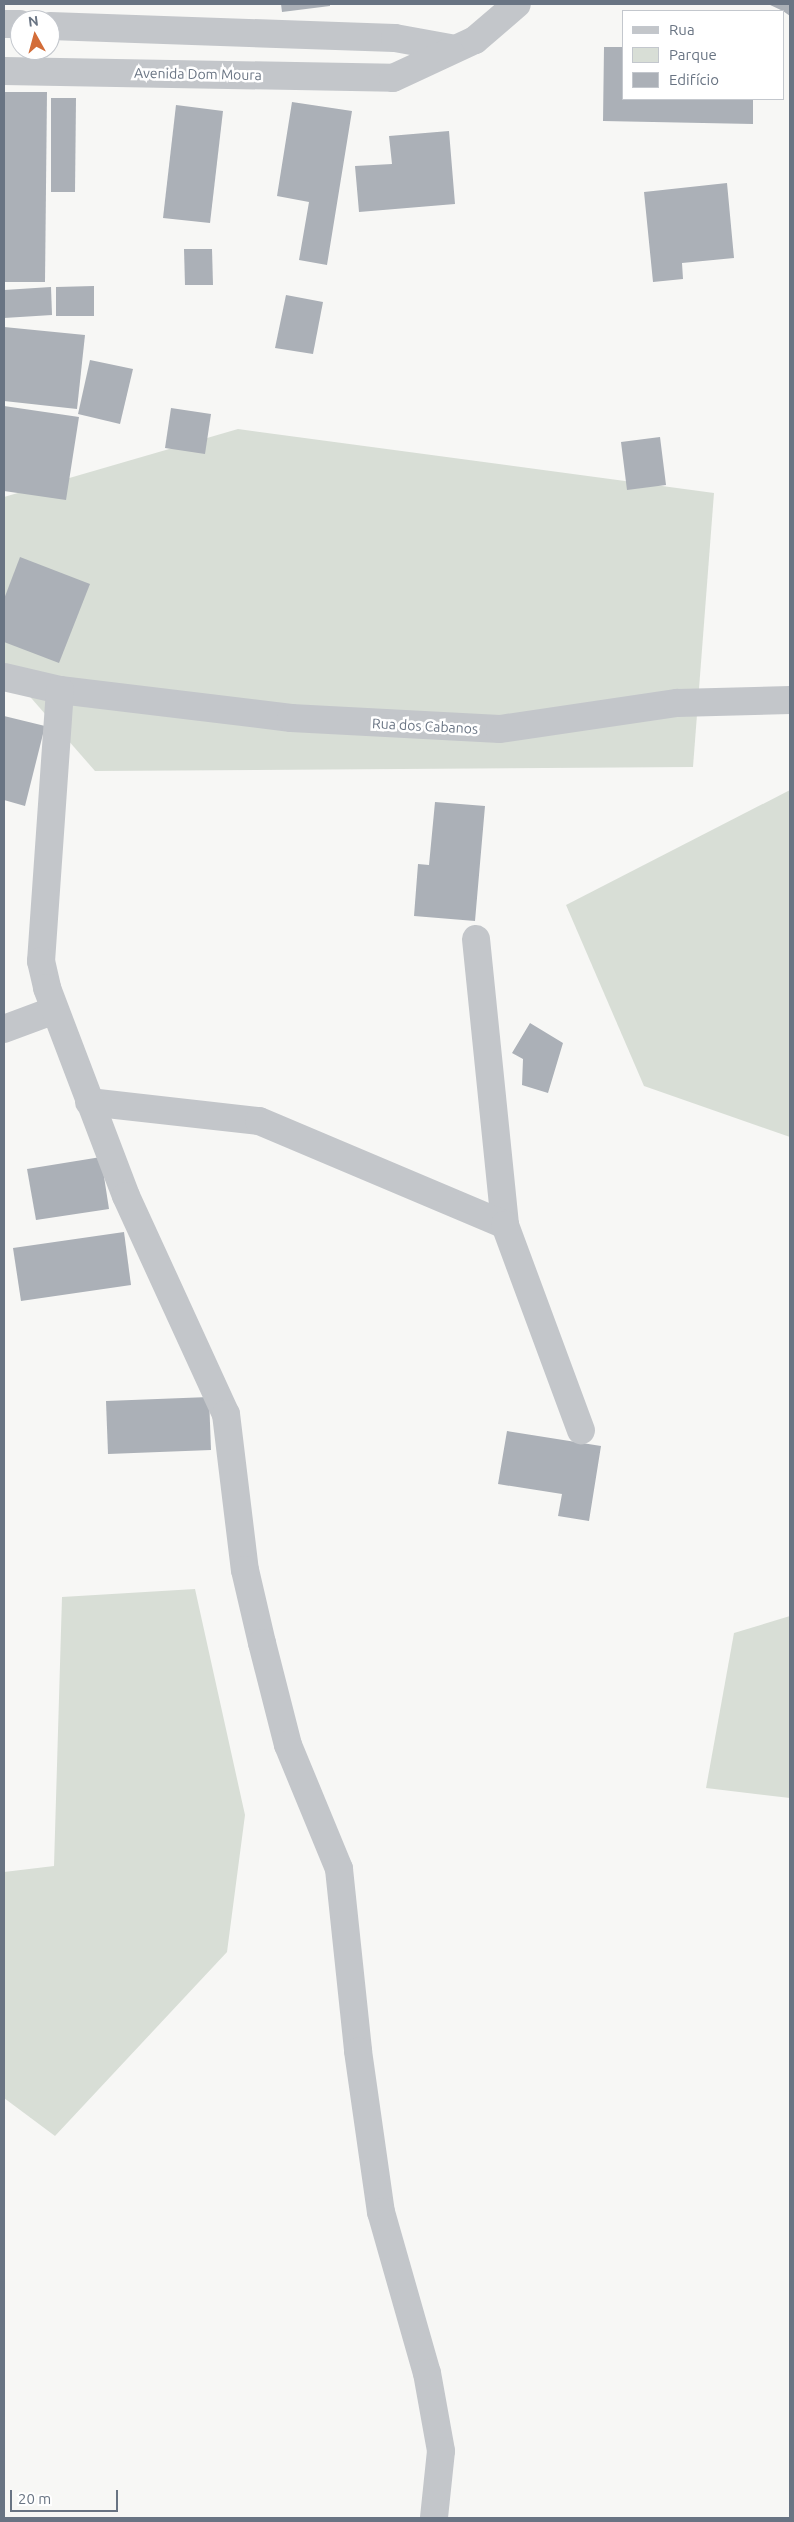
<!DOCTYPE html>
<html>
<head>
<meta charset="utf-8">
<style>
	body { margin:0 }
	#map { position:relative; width:794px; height:2522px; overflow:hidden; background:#f7f7f5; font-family:Ubuntu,sans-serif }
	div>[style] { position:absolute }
	.green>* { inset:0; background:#d8ded6 }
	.building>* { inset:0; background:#abb0b7 }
	.minor>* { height:28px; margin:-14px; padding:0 14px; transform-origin:14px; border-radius:14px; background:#c3c6ca }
	.tertiary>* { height:28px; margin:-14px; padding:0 14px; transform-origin:14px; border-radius:14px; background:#c3c6ca }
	span { translate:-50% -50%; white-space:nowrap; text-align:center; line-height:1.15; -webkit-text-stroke:5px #fff; paint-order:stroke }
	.street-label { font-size:14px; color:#697483 }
	.frame { position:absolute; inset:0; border:5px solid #697483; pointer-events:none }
	.legend { position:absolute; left:622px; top:10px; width:162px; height:90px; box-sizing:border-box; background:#fff; border:1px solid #c3c7cd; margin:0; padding:6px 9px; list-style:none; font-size:15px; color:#697483 }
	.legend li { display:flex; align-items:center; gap:10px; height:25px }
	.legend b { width:25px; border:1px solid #c3c7cd }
	.north { position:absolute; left:10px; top:10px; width:50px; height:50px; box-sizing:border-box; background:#fff; border:1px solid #c3c7cd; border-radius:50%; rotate:353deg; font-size:14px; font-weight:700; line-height:20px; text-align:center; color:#697483 }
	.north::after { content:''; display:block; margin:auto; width:18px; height:22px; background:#d36d39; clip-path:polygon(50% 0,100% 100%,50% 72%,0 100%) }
	.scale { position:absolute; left:10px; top:2490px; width:108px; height:22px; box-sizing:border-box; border:2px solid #697483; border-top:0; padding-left:6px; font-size:15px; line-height:18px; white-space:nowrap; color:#697483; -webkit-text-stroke:4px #fff; paint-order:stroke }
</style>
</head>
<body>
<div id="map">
	<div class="green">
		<i style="clip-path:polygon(238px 429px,714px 493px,693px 767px,95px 771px,4px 667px,4px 497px)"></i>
		<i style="clip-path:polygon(790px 790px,790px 1137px,644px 1086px,566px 905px)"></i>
		<i style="clip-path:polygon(195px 1589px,245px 1815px,227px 1952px,55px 2136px,4px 2098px,4px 1872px,54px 1866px,62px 1597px)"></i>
		<i style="clip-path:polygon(790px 1616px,790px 1798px,706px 1788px,734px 1633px)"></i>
	</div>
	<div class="building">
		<i style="clip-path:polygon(281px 4px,330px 4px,330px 6px,282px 12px)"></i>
		<i style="clip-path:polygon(768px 4px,790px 4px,790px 16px,783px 11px)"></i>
		<i style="clip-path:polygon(604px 47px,623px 47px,623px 99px,753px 99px,753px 124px,603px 121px)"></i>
		<i style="clip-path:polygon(4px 92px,47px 92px,45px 282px,4px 282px)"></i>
		<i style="clip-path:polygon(51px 98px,76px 98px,75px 192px,51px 192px)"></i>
		<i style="clip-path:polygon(292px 102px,352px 111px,327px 265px,299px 260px,309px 202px,277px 196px)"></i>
		<i style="clip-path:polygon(176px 105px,223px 111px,210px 223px,163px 218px)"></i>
		<i style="clip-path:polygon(449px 131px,455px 204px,359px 212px,355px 166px,392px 164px,389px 136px)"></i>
		<i style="clip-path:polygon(727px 183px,734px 258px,682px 263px,683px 279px,653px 282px,644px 192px)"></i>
		<i style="clip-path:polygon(184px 249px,212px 249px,213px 285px,185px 285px)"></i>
		<i style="clip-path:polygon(94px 286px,94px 316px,56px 316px,56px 287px)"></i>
		<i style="clip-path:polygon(51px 287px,52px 315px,4px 318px,4px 290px)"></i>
		<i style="clip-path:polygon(286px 295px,323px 302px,313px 354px,275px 348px)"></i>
		<i style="clip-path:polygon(4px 327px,85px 335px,77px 409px,4px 401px)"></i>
		<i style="clip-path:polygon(90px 360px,133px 369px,120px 424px,78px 414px)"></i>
		<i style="clip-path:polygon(4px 406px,79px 417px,66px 500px,4px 491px)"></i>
		<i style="clip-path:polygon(171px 408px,211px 414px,205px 454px,165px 448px)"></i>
		<i style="clip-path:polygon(660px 437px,666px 485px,627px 490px,621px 442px)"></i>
		<i style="clip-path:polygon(20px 557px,90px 584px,59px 663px,4px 642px,4px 599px)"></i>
		<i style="clip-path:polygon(4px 716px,45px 726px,25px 806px,4px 800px)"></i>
		<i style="clip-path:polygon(435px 802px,485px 806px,475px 921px,414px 916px,418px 864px,429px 865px)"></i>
		<i style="clip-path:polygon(530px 1023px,563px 1043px,548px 1093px,522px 1085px,523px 1059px,512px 1053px)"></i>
		<i style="clip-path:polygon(101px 1157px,109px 1209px,36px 1220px,27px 1169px)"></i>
		<i style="clip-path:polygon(124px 1232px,131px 1285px,21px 1301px,13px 1248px)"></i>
		<i style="clip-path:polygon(209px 1397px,211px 1450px,108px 1454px,106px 1401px)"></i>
		<i style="clip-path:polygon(507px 1431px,601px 1446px,589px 1521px,558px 1516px,562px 1494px,498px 1484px)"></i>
	</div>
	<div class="minor">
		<i style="left:4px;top:24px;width:16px"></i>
		<i style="left:50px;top:26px;width:345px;rotate:2deg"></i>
		<i style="left:395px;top:38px;width:56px;rotate:10.3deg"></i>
		<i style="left:4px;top:71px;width:389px;rotate:1deg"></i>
		<i style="left:393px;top:78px;width:90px;rotate:-24.9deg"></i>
		<i style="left:475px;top:40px;width:55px;rotate:-40.6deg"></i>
		<i style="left:60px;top:690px;width:233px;rotate:6.9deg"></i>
		<i style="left:291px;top:718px;width:209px;rotate:3deg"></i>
		<i style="left:500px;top:729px;width:179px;rotate:-8.4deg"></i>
		<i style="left:677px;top:703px;width:113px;rotate:-1.5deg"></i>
		<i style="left:476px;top:939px;width:287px;rotate:84.2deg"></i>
		<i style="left:4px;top:1029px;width:54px;rotate:-20.4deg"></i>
		<i style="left:89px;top:1102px;width:171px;rotate:6.4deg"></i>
		<i style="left:259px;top:1121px;width:267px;rotate:22.9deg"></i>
		<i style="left:505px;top:1225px;width:219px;rotate:69.7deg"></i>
	</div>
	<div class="tertiary">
		<i style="left:4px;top:677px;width:57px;rotate:13.1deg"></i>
		<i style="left:60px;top:690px;width:272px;rotate:94deg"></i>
		<i style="left:41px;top:961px;width:28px;rotate:77deg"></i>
		<i style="left:47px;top:988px;width:222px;rotate:69.2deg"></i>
		<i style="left:126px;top:1196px;width:240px;rotate:65.4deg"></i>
		<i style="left:226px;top:1414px;width:157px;rotate:83.1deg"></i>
		<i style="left:245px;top:1570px;width:75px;rotate:76.9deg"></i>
		<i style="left:262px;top:1643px;width:105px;rotate:75.7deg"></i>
		<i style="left:288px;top:1745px;width:134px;rotate:67.6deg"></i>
		<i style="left:339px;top:1869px;width:183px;rotate:84deg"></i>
		<i style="left:358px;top:2051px;width:163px;rotate:81.9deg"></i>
		<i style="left:381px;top:2212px;width:167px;rotate:74.1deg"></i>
		<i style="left:427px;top:2373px;width:79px;rotate:79.8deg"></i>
		<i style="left:441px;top:2451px;width:67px;rotate:96deg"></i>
	</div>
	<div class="street-label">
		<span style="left:198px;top:74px;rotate:1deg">Avenida Dom Moura</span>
		<span style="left:425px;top:726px;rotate:3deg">Rua dos Cabanos</span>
	</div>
	<div class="frame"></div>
	<ul class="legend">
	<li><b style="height:6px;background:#c3c6ca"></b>Rua</li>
	<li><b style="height:14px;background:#d8ded6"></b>Parque</li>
	<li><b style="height:14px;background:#abb0b7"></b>Edifício</li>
	</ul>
	<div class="north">N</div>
	<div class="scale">20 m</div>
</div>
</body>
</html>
